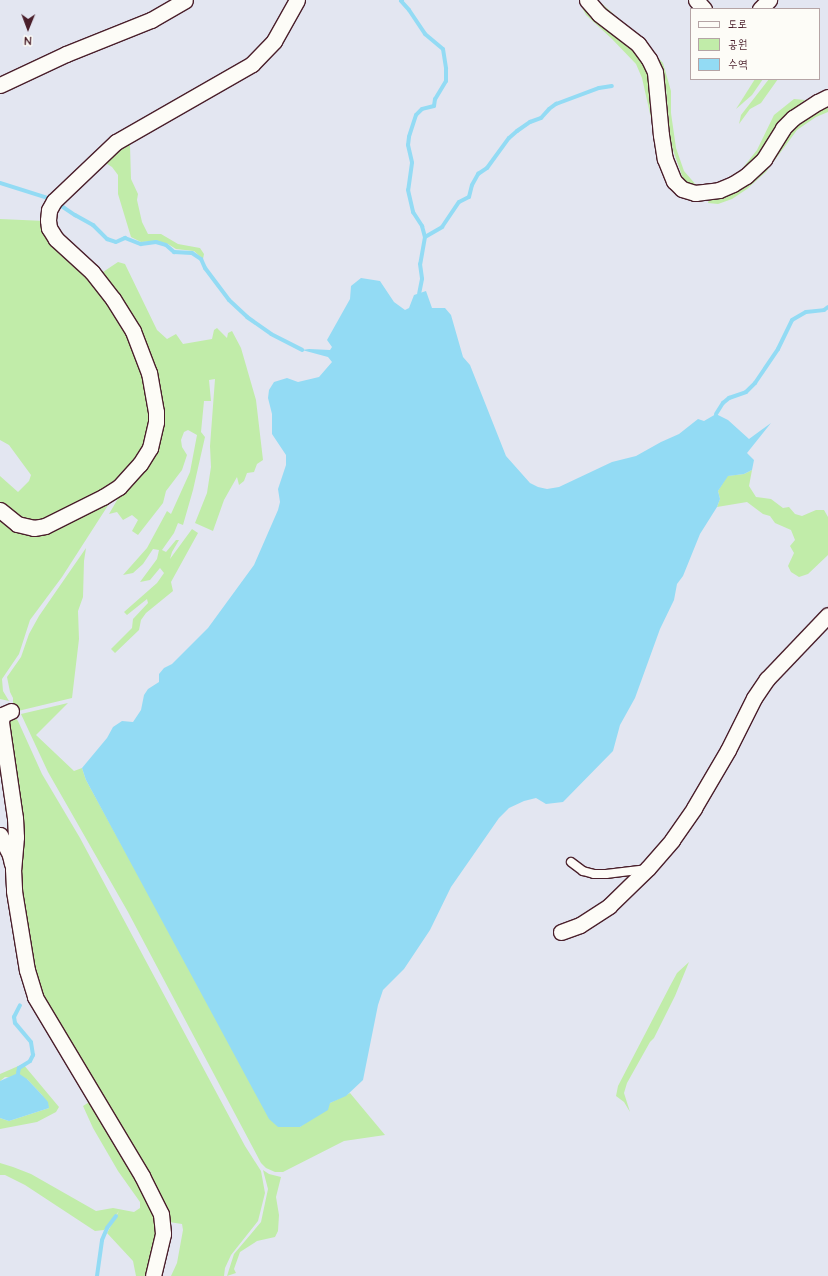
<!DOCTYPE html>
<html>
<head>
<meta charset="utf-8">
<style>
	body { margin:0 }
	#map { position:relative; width:828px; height:1276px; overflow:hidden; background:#e3e6f1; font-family:"Architects Daughter","Poor Story",sans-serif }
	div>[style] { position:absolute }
	.green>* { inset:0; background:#c1eca9 }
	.water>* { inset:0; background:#93dbf4 }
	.stream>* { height:4px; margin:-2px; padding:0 2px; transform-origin:2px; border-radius:2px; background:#93dbf4 }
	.roads { filter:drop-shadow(1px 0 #4a1f2b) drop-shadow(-1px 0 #4a1f2b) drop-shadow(0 1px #4a1f2b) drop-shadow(0 -1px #4a1f2b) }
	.lane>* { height:8px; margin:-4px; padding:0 4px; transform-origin:4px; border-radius:4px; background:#fdfcf7 }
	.street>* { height:15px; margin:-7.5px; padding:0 7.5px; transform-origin:7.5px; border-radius:7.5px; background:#fdfcf7 }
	span { translate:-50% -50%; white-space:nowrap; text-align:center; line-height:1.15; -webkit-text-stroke:3px #fdfcf7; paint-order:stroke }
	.legend { position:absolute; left:690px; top:8px; width:130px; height:72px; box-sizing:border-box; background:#fdfcf7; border:1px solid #b5a4a5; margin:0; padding:5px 7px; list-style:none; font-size:12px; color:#4a1f2b }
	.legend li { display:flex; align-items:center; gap:8px; height:20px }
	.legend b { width:20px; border:1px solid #b5a4a5 }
	.north { position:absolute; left:8px; top:8px; width:40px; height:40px; -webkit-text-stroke:3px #fdfcf7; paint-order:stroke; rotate:181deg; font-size:11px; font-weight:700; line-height:16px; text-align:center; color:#4a1f2b }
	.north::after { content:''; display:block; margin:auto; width:14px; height:18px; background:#4a1f2b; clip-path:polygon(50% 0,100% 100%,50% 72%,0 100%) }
</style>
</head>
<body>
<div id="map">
	<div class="green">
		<i style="clip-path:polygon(590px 0,598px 0,639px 37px,663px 63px,671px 91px,671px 113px,676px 148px,684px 171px,697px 186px,702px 188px,708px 187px,721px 182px,741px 170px,757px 150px,774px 115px,794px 99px,805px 100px,788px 114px,772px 134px,758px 161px,740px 176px,723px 187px,701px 192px,693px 190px,685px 184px,673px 150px,670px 137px,666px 88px,659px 68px,627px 33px)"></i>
		<i style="clip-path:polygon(579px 2px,640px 57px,651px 77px,653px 127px,642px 78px,636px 64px,612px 39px,586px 15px)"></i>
		<i style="clip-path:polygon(755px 79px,763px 79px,752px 95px,736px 109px)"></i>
		<i style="clip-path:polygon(769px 79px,778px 79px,761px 103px,750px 109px,739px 124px,741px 115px)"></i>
		<i style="clip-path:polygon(828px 104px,828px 112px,816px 117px,797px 130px,766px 172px,747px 189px,732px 199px,718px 204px,708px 203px,709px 199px,733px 192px,796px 121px)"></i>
		<i style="clip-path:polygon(127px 142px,130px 145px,131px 179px,138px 194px,137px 200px,142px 222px,148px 234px,161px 234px,178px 244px,200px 248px,204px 254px,203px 259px,194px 251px,176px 249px,168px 244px,156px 241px,141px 242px,131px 237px,118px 194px,118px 175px,112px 167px,104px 162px)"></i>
		<i style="clip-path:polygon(0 219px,45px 221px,103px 296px,134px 345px,151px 406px,146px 443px,124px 476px,64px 513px,25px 524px,0 506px,0 476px,18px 492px,29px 481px,31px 475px,9px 445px,0 440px)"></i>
		<i style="clip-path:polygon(118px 262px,125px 264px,157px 330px,167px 339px,176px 334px,183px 344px,212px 339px,214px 330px,217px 328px,227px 338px,228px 333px,232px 331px,241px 348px,256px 400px,263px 460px,257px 464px,254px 472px,247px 473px,244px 481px,239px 485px,237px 477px,224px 500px,213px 531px,195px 523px,207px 493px,211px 467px,210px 446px,215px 379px,209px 380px,211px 401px,204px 401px,201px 432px,205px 437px,193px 490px,183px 525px,178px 523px,174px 533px,162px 550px,166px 552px,176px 540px,179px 540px,172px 552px,170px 559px,192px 529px,198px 533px,171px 582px,173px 591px,146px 613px,141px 620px,139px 630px,115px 653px,111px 649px,132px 628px,133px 619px,148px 603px,147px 599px,127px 615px,124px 612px,157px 583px,164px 573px,160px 568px,150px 580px,140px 582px,157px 559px,159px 550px,153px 549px,143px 564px,133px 573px,123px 575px,147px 548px,167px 511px,171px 514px,190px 472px,197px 435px,188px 430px,184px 432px,181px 440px,182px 447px,187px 455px,182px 470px,166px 491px,163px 503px,138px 535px,132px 531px,138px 520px,132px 515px,123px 520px,117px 512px,109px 514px,130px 478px,148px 455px,154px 385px,97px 276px)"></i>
		<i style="clip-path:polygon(752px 470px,749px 486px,756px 497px,771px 499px,783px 508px,789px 507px,795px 514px,802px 516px,816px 510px,824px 510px,828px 517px,828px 555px,808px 574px,799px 577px,791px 572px,788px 566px,794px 553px,790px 546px,795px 540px,791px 530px,775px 523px,770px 516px,763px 514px,747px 502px,717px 507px,720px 499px,718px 491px,727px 476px,744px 474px)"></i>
		<i style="clip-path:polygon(116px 493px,62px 577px,30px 620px,19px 654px,2px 679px,3px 691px,9px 701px,0 699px,0 513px,19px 529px)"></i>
		<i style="clip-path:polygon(86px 548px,84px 561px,83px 597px,78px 611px,79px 639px,72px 698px,18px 711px,13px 709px,13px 698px,10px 692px,7px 677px,21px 657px,29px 634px,39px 616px)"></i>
		<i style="clip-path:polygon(68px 703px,36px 735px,74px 771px,82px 768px,86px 780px,126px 853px,300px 1127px,330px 1103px,350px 1093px,385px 1135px,344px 1141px,283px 1172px,275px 1172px,266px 1168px,261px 1163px,128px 912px,48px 772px,21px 714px)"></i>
		<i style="clip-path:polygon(9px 716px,14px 716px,18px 721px,42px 774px,80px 838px,245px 1146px,261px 1171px,265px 1193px,258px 1221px,231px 1255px,225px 1268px,224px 1276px,171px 1276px,177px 1263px,183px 1230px,182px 1224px,169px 1222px,36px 986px,26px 950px,5px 733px)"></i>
		<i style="clip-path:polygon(689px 962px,675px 996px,654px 1038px,650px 1042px,627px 1083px,624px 1093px,630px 1112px,624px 1102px,616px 1096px,618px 1086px,670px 986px,677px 973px)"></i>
		<i style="clip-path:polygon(23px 1064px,59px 1107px,56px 1112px,37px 1122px,0 1129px,0 1118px,9px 1121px,49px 1108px,42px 1095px,27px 1079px,5px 1077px,0 1081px,0 1074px)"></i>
		<i style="clip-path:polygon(94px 1099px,159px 1217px,149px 1276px,136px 1276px,133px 1261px,107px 1233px,119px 1211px,104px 1230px,95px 1231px,25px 1185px,5px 1175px,0 1175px,0 1163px,13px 1167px,31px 1174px,96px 1211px,113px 1208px,134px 1212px,140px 1208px,140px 1202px,118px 1171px,93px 1128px,83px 1106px)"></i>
		<i style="clip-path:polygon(263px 1170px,269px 1174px,281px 1177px,276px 1197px,279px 1215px,278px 1231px,275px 1237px,257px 1241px,240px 1252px,234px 1269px,236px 1273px,227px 1276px,234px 1254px,261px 1222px,268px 1189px)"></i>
	</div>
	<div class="water">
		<i style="clip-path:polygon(361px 278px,380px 281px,394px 302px,405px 310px,409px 308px,414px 295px,426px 291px,432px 308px,445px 308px,451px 315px,463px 357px,470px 365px,506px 456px,530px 483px,538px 487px,547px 489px,559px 487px,612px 462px,636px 456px,661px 442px,679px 434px,698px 419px,704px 421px,716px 414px,728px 420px,749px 439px,771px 423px,747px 453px,754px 460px,752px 470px,744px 474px,728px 476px,718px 491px,720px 499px,717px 507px,700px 534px,683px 576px,677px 584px,674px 600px,660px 629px,635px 698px,620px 725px,613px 751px,563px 802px,546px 804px,536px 798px,524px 801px,509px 808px,499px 818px,451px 887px,430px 930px,404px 969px,383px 990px,378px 1005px,363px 1080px,346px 1096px,330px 1103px,328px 1110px,300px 1127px,278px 1127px,269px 1119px,86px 780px,82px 768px,107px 738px,113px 727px,122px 721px,133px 722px,141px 710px,144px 695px,148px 689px,159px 682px,159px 674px,164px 668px,172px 664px,208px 628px,254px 565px,278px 510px,280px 502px,278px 489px,286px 465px,286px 455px,272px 434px,272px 414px,268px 398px,269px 390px,274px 382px,287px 378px,298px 382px,319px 377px,332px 362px,328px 357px,302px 350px,309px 349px,330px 350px,332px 347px,327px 340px,350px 299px,351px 286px)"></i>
		<i style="clip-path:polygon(18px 1073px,27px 1079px,42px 1095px,48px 1102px,49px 1108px,9px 1121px,0 1118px,0 1081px)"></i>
	</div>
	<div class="stream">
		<i style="left:402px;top:0;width:1px;rotate:135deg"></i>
		<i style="left:401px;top:1px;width:12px;rotate:48deg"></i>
		<i style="left:409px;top:10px;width:29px;rotate:56deg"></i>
		<i style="left:425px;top:34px;width:23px;rotate:40deg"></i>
		<i style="left:443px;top:49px;width:20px;rotate:81deg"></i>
		<i style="left:446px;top:69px;width:12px;rotate:90deg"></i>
		<i style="left:446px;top:81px;width:21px;rotate:121deg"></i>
		<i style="left:435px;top:99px;width:7px;rotate:98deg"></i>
		<i style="left:434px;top:106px;width:12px;rotate:166deg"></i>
		<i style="left:422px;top:109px;width:8px;rotate:135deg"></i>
		<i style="left:416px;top:115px;width:23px;rotate:108deg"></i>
		<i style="left:409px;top:137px;width:8px;rotate:97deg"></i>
		<i style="left:408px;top:145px;width:18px;rotate:77deg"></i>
		<i style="left:412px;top:163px;width:27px;rotate:98deg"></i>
		<i style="left:408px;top:190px;width:23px;rotate:77deg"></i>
		<i style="left:413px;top:212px;width:17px;rotate:57deg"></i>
		<i style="left:422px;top:226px;width:11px;rotate:75deg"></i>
		<i style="left:425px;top:237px;width:27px;rotate:100deg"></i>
		<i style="left:420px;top:264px;width:15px;rotate:82deg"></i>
		<i style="left:422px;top:279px;width:15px;rotate:101deg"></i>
		<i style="left:0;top:183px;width:53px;rotate:17.4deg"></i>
		<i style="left:57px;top:203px;width:22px;rotate:34deg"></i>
		<i style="left:75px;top:215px;width:21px;rotate:29deg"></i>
		<i style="left:93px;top:225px;width:20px;rotate:45deg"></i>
		<i style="left:107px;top:239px;width:9px;rotate:18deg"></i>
		<i style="left:116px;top:242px;width:10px;rotate:-24deg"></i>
		<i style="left:125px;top:238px;width:17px;rotate:21deg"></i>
		<i style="left:141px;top:244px;width:15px;rotate:-8deg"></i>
		<i style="left:156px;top:242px;width:10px;rotate:17deg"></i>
		<i style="left:166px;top:245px;width:11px;rotate:41deg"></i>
		<i style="left:174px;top:252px;width:18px;rotate:3deg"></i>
		<i style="left:192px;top:253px;width:11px;rotate:34deg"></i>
		<i style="left:201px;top:259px;width:10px;rotate:66deg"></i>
		<i style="left:205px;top:268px;width:40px;rotate:53deg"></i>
		<i style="left:229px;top:300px;width:25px;rotate:43deg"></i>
		<i style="left:247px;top:317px;width:29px;rotate:35deg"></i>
		<i style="left:271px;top:334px;width:35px;rotate:27deg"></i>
		<i style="left:425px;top:237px;width:20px;rotate:-30deg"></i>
		<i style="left:442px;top:227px;width:30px;rotate:-56deg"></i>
		<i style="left:459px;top:202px;width:11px;rotate:-27deg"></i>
		<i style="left:469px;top:197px;width:12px;rotate:-76deg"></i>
		<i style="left:472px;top:185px;width:13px;rotate:-61deg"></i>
		<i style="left:478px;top:174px;width:11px;rotate:-34deg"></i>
		<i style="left:487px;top:168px;width:37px;rotate:-54deg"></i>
		<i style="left:509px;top:138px;width:11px;rotate:-41deg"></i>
		<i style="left:517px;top:131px;width:16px;rotate:-35deg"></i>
		<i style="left:530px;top:122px;width:12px;rotate:-20deg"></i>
		<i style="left:541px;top:118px;width:12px;rotate:-48deg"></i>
		<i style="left:549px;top:109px;width:9px;rotate:-36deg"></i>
		<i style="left:556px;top:104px;width:46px;rotate:-20.4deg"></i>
		<i style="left:599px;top:88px;width:13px;rotate:-9deg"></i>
		<i style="left:716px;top:414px;width:13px;rotate:-58deg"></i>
		<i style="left:723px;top:403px;width:8px;rotate:-40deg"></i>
		<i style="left:729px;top:398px;width:18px;rotate:-19deg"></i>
		<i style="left:746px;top:392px;width:13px;rotate:-45deg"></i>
		<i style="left:755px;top:383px;width:41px;rotate:-55.9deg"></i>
		<i style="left:778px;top:349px;width:32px;rotate:-64deg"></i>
		<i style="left:792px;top:320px;width:16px;rotate:-30deg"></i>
		<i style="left:806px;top:312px;width:18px;rotate:-6deg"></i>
		<i style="left:824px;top:310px;width:5px;rotate:-37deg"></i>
		<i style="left:18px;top:1073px;width:5px;rotate:-79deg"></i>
		<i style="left:19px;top:1068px;width:13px;rotate:-32deg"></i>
		<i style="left:30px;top:1061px;width:7px;rotate:-63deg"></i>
		<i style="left:33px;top:1055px;width:13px;rotate:-99deg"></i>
		<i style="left:31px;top:1042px;width:25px;rotate:-130deg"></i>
		<i style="left:15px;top:1023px;width:6px;rotate:-99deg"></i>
		<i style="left:14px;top:1017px;width:13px;rotate:-63deg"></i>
		<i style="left:97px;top:1276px;width:36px;rotate:-82deg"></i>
		<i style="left:102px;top:1240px;width:13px;rotate:-67deg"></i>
		<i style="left:107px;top:1228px;width:15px;rotate:-53deg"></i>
	</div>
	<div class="roads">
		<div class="lane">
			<i style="left:571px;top:862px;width:15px;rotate:37deg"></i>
			<i style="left:583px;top:871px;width:11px;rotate:15deg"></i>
			<i style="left:594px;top:874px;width:12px"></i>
			<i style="left:606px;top:874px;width:38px;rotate:-7deg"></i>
		</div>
		<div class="street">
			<i style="left:587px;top:0;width:18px;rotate:49deg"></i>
			<i style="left:599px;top:14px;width:49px;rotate:37.6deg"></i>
			<i style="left:638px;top:44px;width:19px;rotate:54deg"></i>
			<i style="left:649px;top:59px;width:14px;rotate:65deg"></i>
			<i style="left:655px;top:72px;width:63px;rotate:84.6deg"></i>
			<i style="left:661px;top:135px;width:24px;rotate:81deg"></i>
			<i style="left:665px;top:159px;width:24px;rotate:68deg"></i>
			<i style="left:674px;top:181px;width:11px;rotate:45deg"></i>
			<i style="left:682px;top:189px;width:14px;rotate:17deg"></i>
			<i style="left:695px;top:193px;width:24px;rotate:-7deg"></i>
			<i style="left:719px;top:190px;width:15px;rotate:-23deg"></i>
			<i style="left:733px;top:184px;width:15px;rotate:-32deg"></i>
			<i style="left:746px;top:176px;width:25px;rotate:-43deg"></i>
			<i style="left:764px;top:159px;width:36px;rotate:-58deg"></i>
			<i style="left:783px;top:128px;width:14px;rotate:-45deg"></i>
			<i style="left:793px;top:118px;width:30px;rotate:-33deg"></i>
			<i style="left:818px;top:102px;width:11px;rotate:-27deg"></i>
			<i style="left:696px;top:0;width:12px;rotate:48deg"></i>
			<i style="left:760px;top:9px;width:13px;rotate:-45deg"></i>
			<i style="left:0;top:85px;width:73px;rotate:-25.2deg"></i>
			<i style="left:66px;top:54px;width:92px;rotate:-21.8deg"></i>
			<i style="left:151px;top:20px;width:39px;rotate:-30deg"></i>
			<i style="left:0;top:510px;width:22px;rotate:39deg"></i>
			<i style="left:17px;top:524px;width:17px;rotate:13deg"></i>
			<i style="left:34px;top:528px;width:11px;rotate:-10deg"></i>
			<i style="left:45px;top:526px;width:65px;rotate:-26.6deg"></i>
			<i style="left:103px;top:497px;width:19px;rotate:-32deg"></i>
			<i style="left:119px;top:487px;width:31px;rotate:-48deg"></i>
			<i style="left:140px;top:464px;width:19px;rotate:-58deg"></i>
			<i style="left:150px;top:448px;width:27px;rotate:-77deg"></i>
			<i style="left:156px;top:422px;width:10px;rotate:-90deg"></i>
			<i style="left:156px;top:412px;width:40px;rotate:-100deg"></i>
			<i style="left:149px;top:373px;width:45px;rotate:-110.9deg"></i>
			<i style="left:133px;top:331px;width:38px;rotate:-122deg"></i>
			<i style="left:113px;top:299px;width:34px;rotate:-128deg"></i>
			<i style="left:92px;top:272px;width:49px;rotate:-137.5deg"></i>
			<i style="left:56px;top:239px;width:13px;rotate:-122deg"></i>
			<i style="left:49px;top:228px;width:8px;rotate:-97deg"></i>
			<i style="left:48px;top:220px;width:10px;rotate:-84deg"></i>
			<i style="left:49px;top:210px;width:10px;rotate:-61deg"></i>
			<i style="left:54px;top:201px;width:86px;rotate:-43.6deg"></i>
			<i style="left:116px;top:142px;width:157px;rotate:-29.8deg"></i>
			<i style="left:252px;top:64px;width:32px;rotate:-46deg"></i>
			<i style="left:274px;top:41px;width:47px;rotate:-60.7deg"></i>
			<i style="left:11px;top:711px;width:10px;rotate:156deg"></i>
			<i style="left:2px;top:715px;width:7px;rotate:98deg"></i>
			<i style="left:1px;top:722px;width:97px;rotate:81.7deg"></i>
			<i style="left:15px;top:818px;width:19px;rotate:87deg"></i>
			<i style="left:16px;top:837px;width:32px;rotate:95deg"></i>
			<i style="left:13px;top:869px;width:22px;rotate:87deg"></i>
			<i style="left:14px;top:891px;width:80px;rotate:80.7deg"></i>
			<i style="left:27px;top:970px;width:28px;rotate:73deg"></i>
			<i style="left:35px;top:997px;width:209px;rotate:59.1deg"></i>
			<i style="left:142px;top:1176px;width:42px;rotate:63.4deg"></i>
			<i style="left:161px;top:1214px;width:20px;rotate:84deg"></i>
			<i style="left:163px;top:1234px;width:43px;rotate:103.4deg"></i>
			<i style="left:0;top:835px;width:22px;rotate:63deg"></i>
			<i style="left:10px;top:855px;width:9px;rotate:77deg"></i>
			<i style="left:561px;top:932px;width:20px;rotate:-20deg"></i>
			<i style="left:580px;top:925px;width:35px;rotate:-33deg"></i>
			<i style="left:609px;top:906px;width:54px;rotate:-44.3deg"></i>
			<i style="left:648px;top:868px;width:37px;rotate:-49deg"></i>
			<i style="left:672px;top:840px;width:39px;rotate:-55deg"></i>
			<i style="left:694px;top:808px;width:67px;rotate:-59.6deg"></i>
			<i style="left:728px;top:750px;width:58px;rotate:-63.4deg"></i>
			<i style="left:754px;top:698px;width:23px;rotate:-56deg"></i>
			<i style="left:767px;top:679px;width:88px;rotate:-46.4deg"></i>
		</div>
	</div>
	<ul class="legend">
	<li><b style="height:5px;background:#fdfcf7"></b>도로</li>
	<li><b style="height:11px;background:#c1eca9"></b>공원</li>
	<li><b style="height:11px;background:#93dbf4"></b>수역</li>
	</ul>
	<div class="north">N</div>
</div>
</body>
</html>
